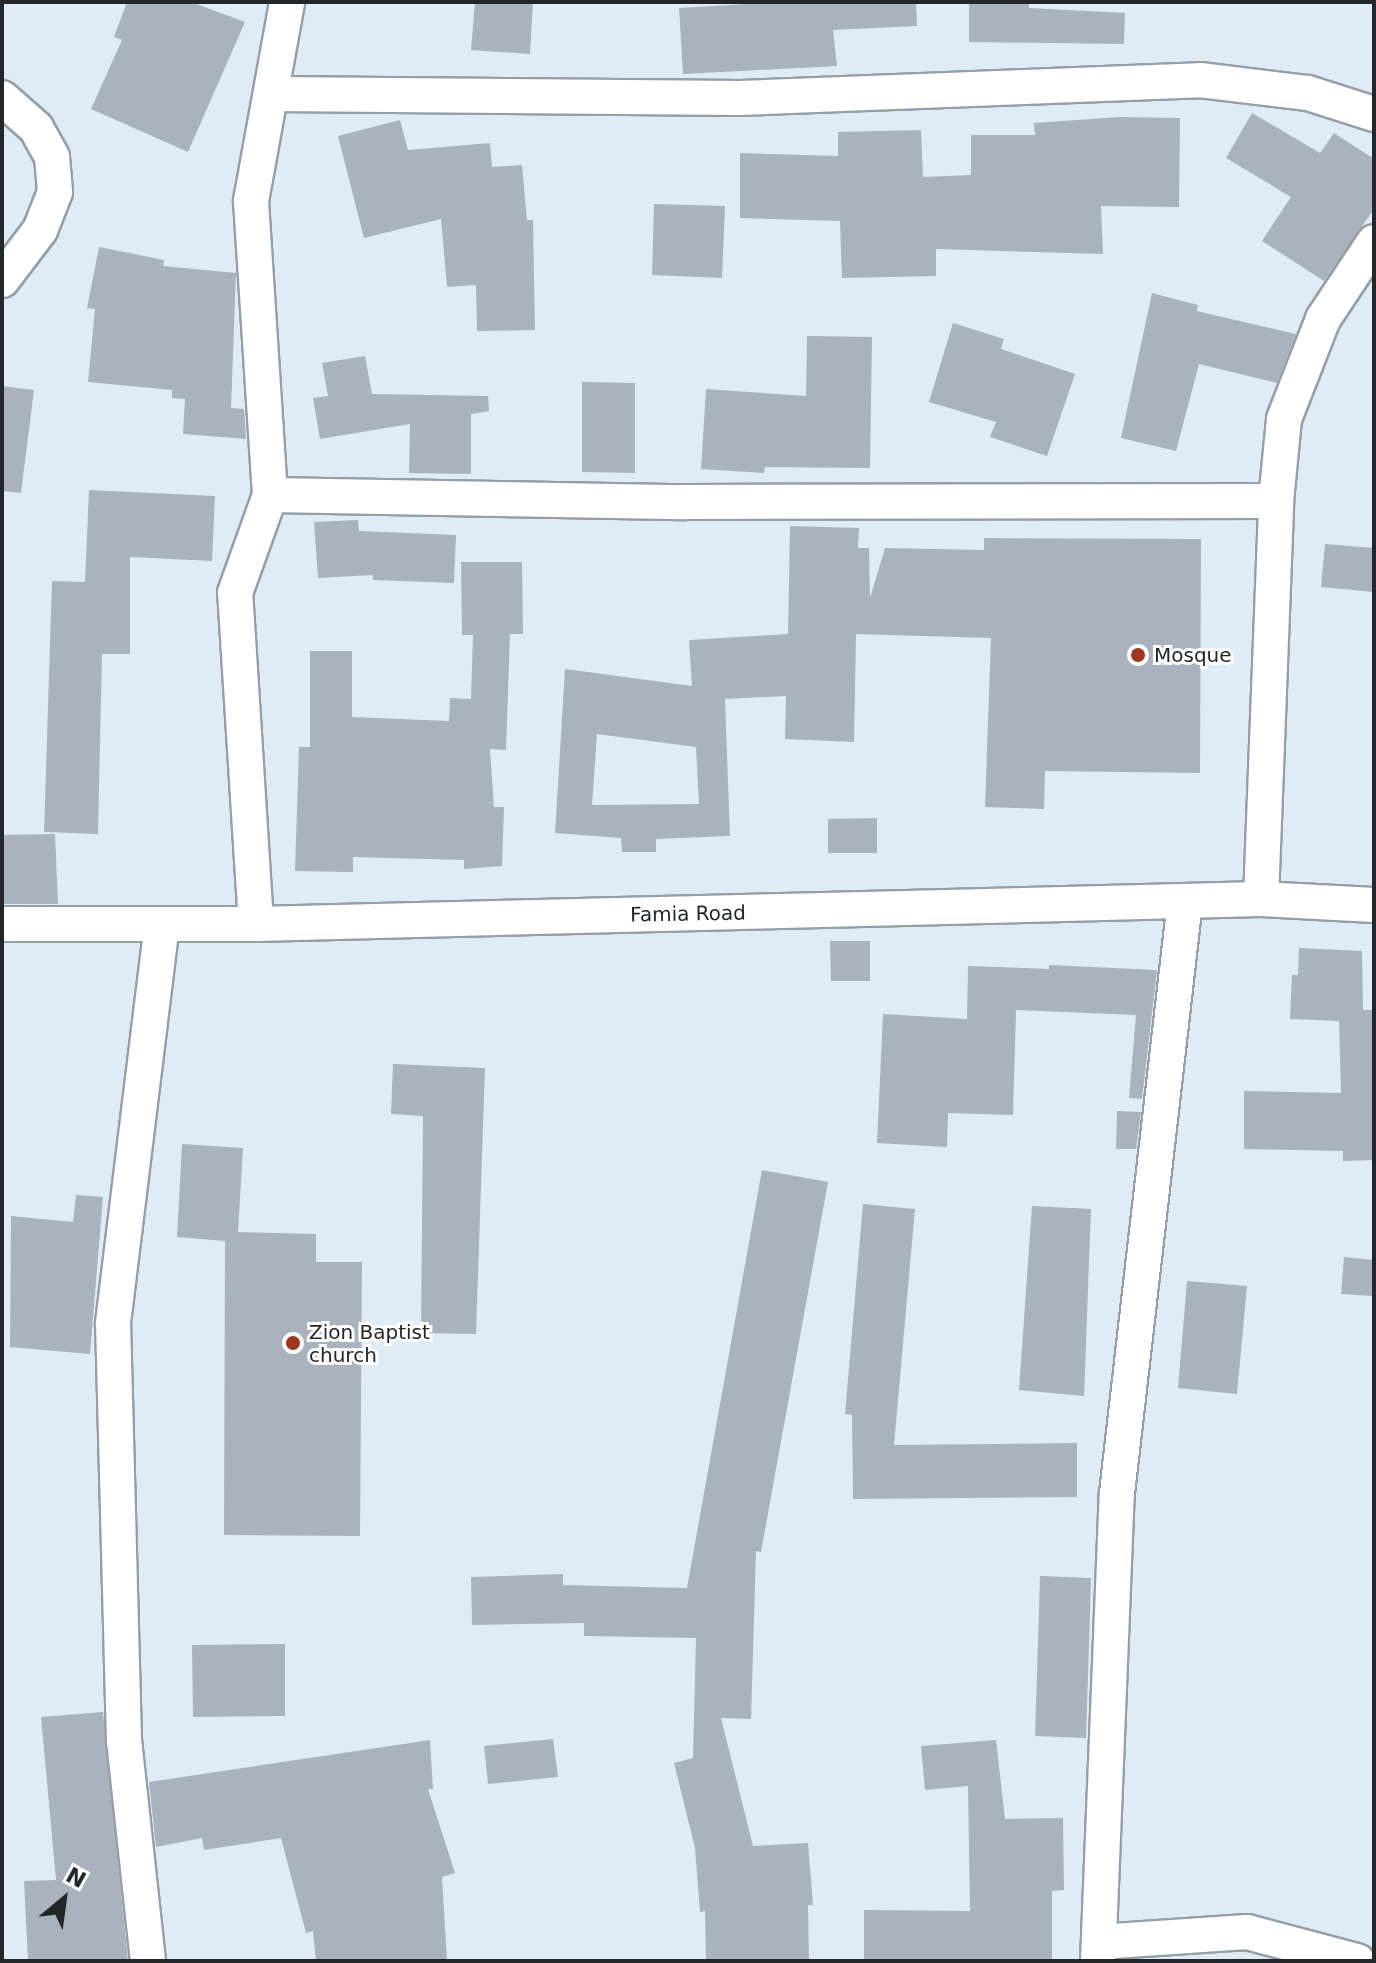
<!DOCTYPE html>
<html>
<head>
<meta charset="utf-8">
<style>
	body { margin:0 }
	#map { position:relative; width:1376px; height:1963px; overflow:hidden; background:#e0ecf5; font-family:"DejaVu Sans",sans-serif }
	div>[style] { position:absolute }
	.building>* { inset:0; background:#a8b3bd }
	.roads { filter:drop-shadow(2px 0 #959fa8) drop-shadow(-2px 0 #959fa8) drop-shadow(0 2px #959fa8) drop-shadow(0 -2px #959fa8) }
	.minor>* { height:34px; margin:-17px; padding:0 17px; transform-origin:17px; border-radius:17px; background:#fff }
	.dots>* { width:22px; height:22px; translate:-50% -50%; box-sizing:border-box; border:4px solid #fff; border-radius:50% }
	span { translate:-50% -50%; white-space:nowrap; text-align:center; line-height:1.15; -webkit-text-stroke:6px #fff; paint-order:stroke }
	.poi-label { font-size:20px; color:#23272a }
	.left { translate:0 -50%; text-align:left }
	.street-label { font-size:20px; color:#23272a }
	.frame { position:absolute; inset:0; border:4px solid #23272a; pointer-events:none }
	.north { position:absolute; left:24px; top:1859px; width:80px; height:80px; -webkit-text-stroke:6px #fff; paint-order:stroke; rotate:29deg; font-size:22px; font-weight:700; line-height:32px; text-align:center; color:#23272a }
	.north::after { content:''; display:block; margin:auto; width:28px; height:36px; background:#23272a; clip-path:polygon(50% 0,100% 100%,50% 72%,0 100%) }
</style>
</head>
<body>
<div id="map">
	<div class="building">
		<i style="clip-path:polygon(127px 2px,191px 2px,245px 22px,188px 152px,91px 109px,122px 40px,114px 37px)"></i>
		<i style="clip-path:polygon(475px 2px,533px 2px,530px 54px,471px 50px)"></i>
		<i style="clip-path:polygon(780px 2px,916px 2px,917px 26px,833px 30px,837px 66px,683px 74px,679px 8px)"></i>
		<i style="clip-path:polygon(969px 2px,1029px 2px,1029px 8px,1125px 13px,1124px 44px,969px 42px)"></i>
		<i style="clip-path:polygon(1252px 113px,1320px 153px,1334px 133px,1374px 159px,1374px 209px,1324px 281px,1262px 241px,1291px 197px,1226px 158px)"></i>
		<i style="clip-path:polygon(1120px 117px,1180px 118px,1179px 207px,1101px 206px,1103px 254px,936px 249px,936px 276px,842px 278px,840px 221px,740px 218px,740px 153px,838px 156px,838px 132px,921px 130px,923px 177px,971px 175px,971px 135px,1035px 135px,1034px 123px)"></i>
		<i style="clip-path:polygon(400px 120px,408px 150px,490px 143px,492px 167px,522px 165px,527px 220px,533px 220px,535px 330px,477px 331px,476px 285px,447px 287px,441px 219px,364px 238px,338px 136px)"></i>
		<i style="clip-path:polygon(654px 204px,725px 206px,722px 278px,652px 275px)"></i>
		<i style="clip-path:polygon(99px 247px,164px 260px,163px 266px,236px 273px,231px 408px,244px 409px,246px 439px,183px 434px,185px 399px,172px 398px,172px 390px,88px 382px,95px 309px,87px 308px)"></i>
		<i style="clip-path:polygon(1152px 293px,1198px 305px,1197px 311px,1296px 334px,1277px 383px,1199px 364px,1176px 451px,1121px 438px)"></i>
		<i style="clip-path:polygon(953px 323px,1004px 339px,1001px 349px,1075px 374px,1047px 456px,990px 437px,996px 422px,929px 402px)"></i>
		<i style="clip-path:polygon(807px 336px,872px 337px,870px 468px,765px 467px,764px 473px,701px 469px,706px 389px,806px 396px)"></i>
		<i style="clip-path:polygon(365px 356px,372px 394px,488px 396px,489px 411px,471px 414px,471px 474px,409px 473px,410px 424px,320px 439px,313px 398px,328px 396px,322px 363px)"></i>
		<i style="clip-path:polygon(582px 382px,635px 383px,635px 473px,582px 472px)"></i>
		<i style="clip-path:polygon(2px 386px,34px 390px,21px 493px,2px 491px)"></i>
		<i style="clip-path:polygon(89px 490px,215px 496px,212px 561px,130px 557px,130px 654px,102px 654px,98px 834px,44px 832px,52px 581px,85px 582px)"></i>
		<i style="clip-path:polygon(358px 520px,359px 531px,456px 535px,454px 583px,373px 580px,373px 575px,318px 578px,314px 522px)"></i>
		<i style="clip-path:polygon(evenodd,790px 526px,859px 528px,858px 548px,869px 548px,870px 598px,885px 548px,984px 550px,984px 538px,1201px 539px,1200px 773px,1045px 771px,1044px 809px,985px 807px,991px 638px,856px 634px,854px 742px,785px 739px,786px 696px,725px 699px,730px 836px,656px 839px,656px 852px,622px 852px,621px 838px,555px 833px,565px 669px,692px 686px,689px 640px,788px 634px,790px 526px,597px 734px,696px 747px,699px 804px,592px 805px,597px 734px)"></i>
		<i style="clip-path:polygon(1325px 544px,1374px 548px,1374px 592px,1321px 587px)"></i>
		<i style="clip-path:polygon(461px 562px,522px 562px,523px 634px,510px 634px,506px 750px,490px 749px,494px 807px,504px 807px,502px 866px,464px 869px,464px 860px,353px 857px,353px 872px,295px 871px,299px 747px,310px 747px,310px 651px,352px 651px,352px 717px,449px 721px,450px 698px,471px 699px,473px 635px,462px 635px)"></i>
		<i style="clip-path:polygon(877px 818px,877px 853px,828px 853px,828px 819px)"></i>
		<i style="clip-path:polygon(55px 834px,58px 904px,2px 904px,2px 835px)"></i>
		<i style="clip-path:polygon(830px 941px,870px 941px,870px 981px,831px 981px)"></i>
		<i style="clip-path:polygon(1299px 948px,1362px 951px,1363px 1010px,1374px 1010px,1374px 1160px,1343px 1161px,1343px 1151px,1244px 1149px,1244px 1091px,1341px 1093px,1339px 1021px,1290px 1019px,1292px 975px,1298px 975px)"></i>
		<i style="clip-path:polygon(1049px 965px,1157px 970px,1142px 1099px,1129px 1098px,1136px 1015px,1016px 1010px,1013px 1115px,948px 1113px,947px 1147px,877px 1143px,883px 1014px,967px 1019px,968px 966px,1049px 969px)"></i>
		<i style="clip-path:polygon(393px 1064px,485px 1068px,476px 1334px,421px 1333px,423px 1116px,391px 1114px)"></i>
		<i style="clip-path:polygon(1117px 1111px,1141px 1112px,1136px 1149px,1116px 1149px)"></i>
		<i style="clip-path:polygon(182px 1144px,243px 1148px,238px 1232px,316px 1234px,316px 1262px,362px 1262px,360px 1536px,224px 1535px,225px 1241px,177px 1237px)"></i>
		<i style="clip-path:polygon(762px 1170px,828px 1182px,761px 1552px,756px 1551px,751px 1719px,721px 1718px,753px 1846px,808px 1843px,813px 1905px,808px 1905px,809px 1961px,706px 1961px,705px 1911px,700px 1912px,695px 1848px,674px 1763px,693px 1758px,696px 1638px,584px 1636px,584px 1623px,472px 1625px,471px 1577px,563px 1574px,563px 1585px,687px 1588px)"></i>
		<i style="clip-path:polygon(76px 1195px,103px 1197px,90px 1354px,10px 1347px,11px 1216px,73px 1222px)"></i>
		<i style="clip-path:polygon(863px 1204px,915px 1209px,894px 1445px,1077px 1443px,1077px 1497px,853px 1499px,852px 1415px,845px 1414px)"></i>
		<i style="clip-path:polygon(1032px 1206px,1091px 1209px,1084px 1396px,1019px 1390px)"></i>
		<i style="clip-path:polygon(1344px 1257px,1374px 1260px,1374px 1296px,1341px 1294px)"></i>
		<i style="clip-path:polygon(1187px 1281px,1247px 1286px,1237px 1394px,1178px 1388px)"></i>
		<i style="clip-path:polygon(1040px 1576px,1091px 1578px,1086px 1738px,1035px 1736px)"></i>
		<i style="clip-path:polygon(285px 1644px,285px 1716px,193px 1717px,192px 1645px)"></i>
		<i style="clip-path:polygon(103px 1712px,128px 1961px,28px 1961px,24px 1881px,56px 1880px,41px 1717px)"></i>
		<i style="clip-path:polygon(553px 1739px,558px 1777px,488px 1784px,484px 1746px)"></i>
		<i style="clip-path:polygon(430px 1740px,433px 1789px,428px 1789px,455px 1873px,442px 1877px,447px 1961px,316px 1961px,313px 1931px,306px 1933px,281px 1838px,204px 1850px,202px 1838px,156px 1847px,149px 1782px)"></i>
		<i style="clip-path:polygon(996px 1740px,1005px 1819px,1063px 1818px,1064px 1890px,1052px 1891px,1052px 1961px,864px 1961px,864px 1910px,970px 1911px,968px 1786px,925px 1790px,921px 1746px)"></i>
	</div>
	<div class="roads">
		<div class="minor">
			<i style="left:273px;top:94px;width:467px;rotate:0.5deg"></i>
			<i style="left:740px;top:98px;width:460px;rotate:-2.2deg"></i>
			<i style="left:1200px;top:80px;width:109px;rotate:6.9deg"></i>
			<i style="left:1308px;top:93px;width:69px;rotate:17.7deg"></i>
			<i style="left:2px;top:98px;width:45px;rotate:41.4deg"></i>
			<i style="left:36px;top:128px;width:33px;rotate:61deg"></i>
			<i style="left:52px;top:157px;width:35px;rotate:85deg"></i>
			<i style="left:55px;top:192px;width:41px;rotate:111.5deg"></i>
			<i style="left:40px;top:230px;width:63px;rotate:127.2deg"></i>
			<i style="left:270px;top:495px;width:415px;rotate:1deg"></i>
			<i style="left:685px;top:502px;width:591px;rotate:-0.1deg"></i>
			<i style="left:1261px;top:899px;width:398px;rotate:-87.8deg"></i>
			<i style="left:1276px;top:501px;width:82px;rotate:-84.4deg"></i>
			<i style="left:1284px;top:419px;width:107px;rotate:-68.7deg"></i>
			<i style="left:1323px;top:319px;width:92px;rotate:-56.5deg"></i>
			<i style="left:2px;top:924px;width:254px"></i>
			<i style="left:256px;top:924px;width:1005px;rotate:-1.42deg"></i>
			<i style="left:1261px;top:899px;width:113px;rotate:3deg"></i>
			<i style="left:256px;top:924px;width:332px;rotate:-93.6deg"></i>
			<i style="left:235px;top:593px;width:104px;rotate:-70.3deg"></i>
			<i style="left:270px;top:495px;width:295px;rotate:-93.7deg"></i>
			<i style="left:251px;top:201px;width:202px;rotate:-79.7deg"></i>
			<i style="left:1099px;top:1942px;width:148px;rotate:-3.9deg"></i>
			<i style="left:1247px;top:1932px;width:114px;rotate:14.8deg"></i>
			<i style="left:148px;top:1961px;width:221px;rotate:-96.2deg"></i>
			<i style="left:124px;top:1741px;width:418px;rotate:-91.5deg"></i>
			<i style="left:113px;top:1323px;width:401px;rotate:-83deg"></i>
			<i style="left:1098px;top:1961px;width:468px;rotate:-87.7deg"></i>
			<i style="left:1117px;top:1493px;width:595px;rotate:-83.44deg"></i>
		</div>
	</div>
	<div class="dots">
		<i style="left:1138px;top:655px;background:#9f361f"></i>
		<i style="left:293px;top:1343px;background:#9f361f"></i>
	</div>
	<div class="poi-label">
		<span class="left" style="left:1154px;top:655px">Mosque</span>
		<span class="left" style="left:309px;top:1344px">Zion Baptist<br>church</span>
	</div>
	<div class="street-label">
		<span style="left:688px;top:914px;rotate:-1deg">Famia Road</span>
	</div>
	<div class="frame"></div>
	<div class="north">N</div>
</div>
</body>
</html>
